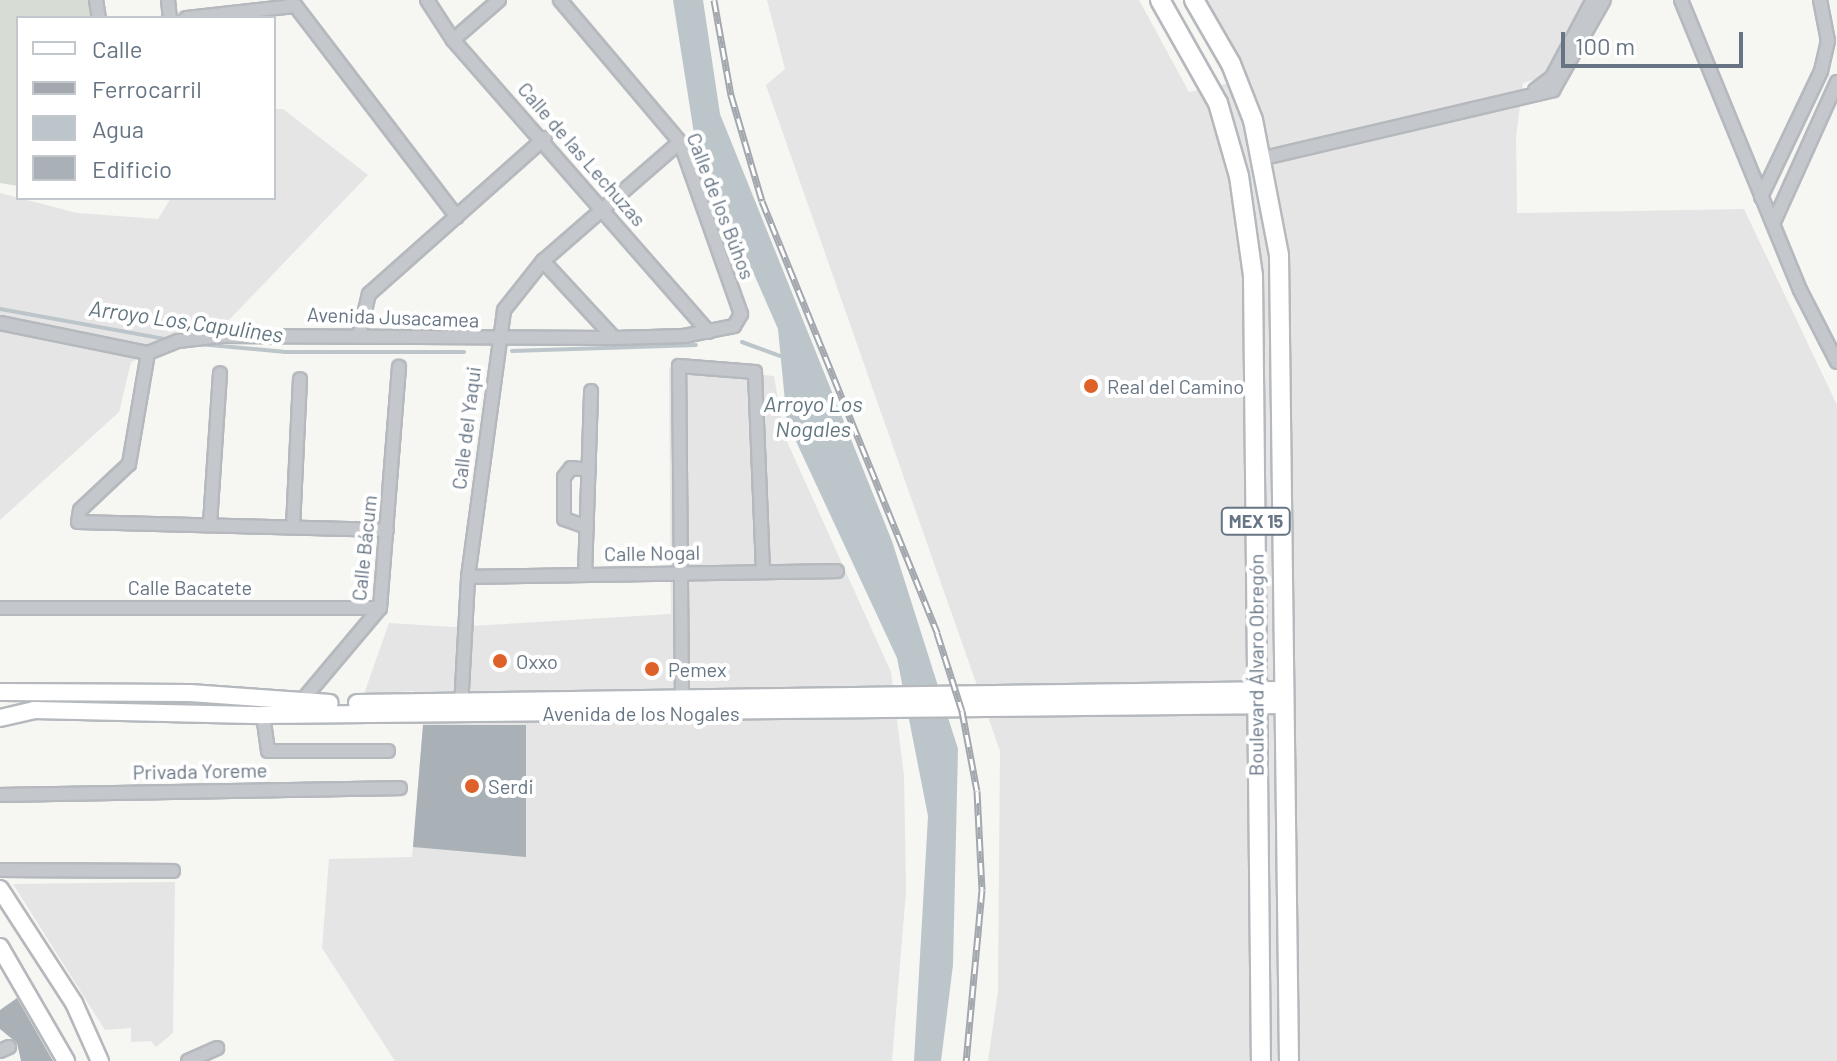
<!DOCTYPE html>
<html>
<head>
<meta charset="utf-8">
<style>
	body { margin:0 }
	#map { position:relative; width:1837px; height:1061px; overflow:hidden; background:#f6f6f3; font-family:Barlow,sans-serif }
	div>[style] { position:absolute }
	.built>* { inset:0; background:#e4e5e4 }
	.green>* { inset:0; background:#d7ddd4 }
	.water>* { inset:0; background:#bbc5ca }
	.stream>* { height:4px; margin:-2px; padding:0 2px; transform-origin:2px; border-radius:2px; background:#bbc5ca }
	.building>* { inset:0; background:#a9b0b6 }
	.roads { filter:drop-shadow(2px 0 #b5b9bd) drop-shadow(-2px 0 #b5b9bd) drop-shadow(0 2px #b5b9bd) drop-shadow(0 -2px #b5b9bd) }
	.minor>* { height:12px; margin:-6px; padding:0 6px; transform-origin:6px; border-radius:6px; background:#c4c7cb }
	.major>* { height:16px; margin:-8px; padding:0 8px; transform-origin:8px; border-radius:8px; background:#fff }
	.highway>* { height:18px; margin:-9px; padding:0 9px; transform-origin:9px; border-radius:9px; background:#fff }
	.rail>* { height:7px; margin-top:-3.5px; transform-origin:0; background:repeating-linear-gradient(90deg,#fff 0 12px,#a3a8ae 0 24px); box-sizing:border-box; border-block:2px solid #a3a8ae }
	.dots>* { width:22px; height:22px; translate:-50% -50%; box-sizing:border-box; border:4px solid #fff; border-radius:50% }
	span { translate:-50% -50%; white-space:nowrap; text-align:center; line-height:1.15; -webkit-text-stroke:8px #fff; paint-order:stroke }
	.shield-label span { padding:2px 6px; background:#fff; border:2px solid; border-radius:6px; -webkit-text-stroke-width:0 }
	.shield-label { font-size:18px; color:#667484; font-weight:700 }
	.street-label { font-size:20px; color:#667484 }
	.poi-label { font-size:20px; color:#667484 }
	.left { translate:0 -50%; text-align:left }
	.water-label { font-size:22px; color:#627680; font-style:italic }
	.legend { position:absolute; left:16px; top:16px; width:260px; height:184px; box-sizing:border-box; background:#fff; border:2px solid #c2c7ce; margin:0; padding:10px 14px; list-style:none; font-size:24px; color:#667484 }
	.legend li { display:flex; align-items:center; gap:16px; height:40px }
	.legend b { width:40px; border:2px solid #c2c7ce }
	.scale { position:absolute; left:1561px; top:32px; width:182px; height:36px; box-sizing:border-box; border:4px solid #667484; border-top:0; padding-left:10px; font-size:24px; line-height:28px; white-space:nowrap; color:#667484; -webkit-text-stroke:6px #fff; paint-order:stroke }
</style>
</head>
<body>
<div id="map">
	<div class="built">
		<i style="clip-path:polygon(767px 0,1139px 0,1189px 92px,1248px 79px,1201px 0,1588px 0,1550px 75px,1523px 83px,1516px 137px,1517px 213px,1744px 209px,1837px 405px,1837px 1061px,988px 1061px,998px 991px,1000px 751px,766px 85px,785px 69px)"></i>
		<i style="clip-path:polygon(274px 109px,283px 109px,368px 175px,229px 320px,131px 362px,119px 412px,0 520px,0 193px,77px 213px,158px 219px,171px 198px,274px 198px)"></i>
		<i style="clip-path:polygon(669px 368px,774px 376px,784px 435px,891px 672px,904px 776px,906px 891px,892px 1061px,395px 1061px,322px 948px,329px 859px,412px 857px,423px 725px,414px 691px,364px 694px,389px 623px,454px 627px,671px 614px)"></i>
		<i style="clip-path:polygon(175px 882px,173px 1033px,156px 1047px,151px 1041px,131px 1042px,131px 1028px,105px 1030px,13px 884px)"></i>
	</div>
	<div class="green">
		<i style="clip-path:polygon(0 0,92px 0,93px 18px,18px 18px,18px 186px,0 183px)"></i>
	</div>
	<div class="water">
		<i style="clip-path:polygon(673px 0,703px 0,720px 114px,892px 541px,958px 749px,953px 965px,941px 1061px,914px 1061px,928px 816px,897px 658px,787px 422px,778px 329px,695px 140px)"></i>
	</div>
	<div class="stream">
		<i style="left:0;top:309px;width:174px;rotate:10.3deg"></i>
		<i style="left:742px;top:342px;width:44px;rotate:20.1deg"></i>
		<i style="left:199px;top:344px;width:87px;rotate:5.3deg"></i>
		<i style="left:286px;top:352px;width:178px"></i>
		<i style="left:512px;top:351px;width:184px;rotate:-1.9deg"></i>
	</div>
	<div class="building">
		<i style="clip-path:polygon(423px 725px,526px 725px,526px 857px,413px 847px)"></i>
		<i style="clip-path:polygon(17px 998px,53px 1061px,21px 1061px,17px 1043px,0 1029px,0 1010px)"></i>
	</div>
	<div class="roads">
		<div class="minor">
			<i style="left:96px;top:0;width:18px;rotate:81deg"></i>
			<i style="left:168px;top:0;width:18px;rotate:84deg"></i>
			<i style="left:291px;top:0;width:273px;rotate:52.6deg"></i>
			<i style="left:427px;top:0;width:48px;rotate:57deg"></i>
			<i style="left:453px;top:40px;width:388px;rotate:48.8deg"></i>
			<i style="left:1681px;top:0;width:313px;rotate:67.7deg"></i>
			<i style="left:1800px;top:290px;width:81px;rotate:62.8deg"></i>
			<i style="left:186px;top:18px;width:110px;rotate:-6.3deg"></i>
			<i style="left:453px;top:40px;width:61px;rotate:-41deg"></i>
			<i style="left:1535px;top:90px;width:21px;rotate:-37deg"></i>
			<i style="left:1552px;top:77px;width:87px;rotate:-62deg"></i>
			<i style="left:1264px;top:158px;width:297px;rotate:-13.2deg"></i>
			<i style="left:1553px;top:90px;width:103px;rotate:-60.5deg"></i>
			<i style="left:1761px;top:197px;width:140px;rotate:-64.5deg"></i>
			<i style="left:1821px;top:71px;width:31px;rotate:-77deg"></i>
			<i style="left:1828px;top:41px;width:42px;rotate:-101deg"></i>
			<i style="left:1773px;top:224px;width:156px;rotate:-65.7deg"></i>
			<i style="left:543px;top:261px;width:105px;rotate:47.3deg"></i>
			<i style="left:0;top:323px;width:151px;rotate:11.5deg"></i>
			<i style="left:148px;top:353px;width:32px;rotate:-22deg"></i>
			<i style="left:178px;top:341px;width:44px;rotate:-6.5deg"></i>
			<i style="left:222px;top:336px;width:392px;rotate:0.3deg"></i>
			<i style="left:614px;top:338px;width:70px;rotate:-1.6deg"></i>
			<i style="left:684px;top:336px;width:51px;rotate:-11.3deg"></i>
			<i style="left:734px;top:326px;width:14px;rotate:-60deg"></i>
			<i style="left:741px;top:314px;width:182px;rotate:-109.5deg"></i>
			<i style="left:680px;top:142px;width:186px;rotate:-130.2deg"></i>
			<i style="left:359px;top:335px;width:42px;rotate:-76.3deg"></i>
			<i style="left:369px;top:294px;width:235px;rotate:-41.6deg"></i>
			<i style="left:148px;top:353px;width:113px;rotate:99.7deg"></i>
			<i style="left:129px;top:464px;width:67px;rotate:136.8deg"></i>
			<i style="left:80px;top:510px;width:12px;rotate:99deg"></i>
			<i style="left:78px;top:522px;width:309px;rotate:1.5deg"></i>
			<i style="left:210px;top:524px;width:151px;rotate:-86.2deg"></i>
			<i style="left:293px;top:527px;width:148px;rotate:-87.3deg"></i>
			<i style="left:587px;top:527px;width:24px;rotate:-161deg"></i>
			<i style="left:564px;top:519px;width:42px;rotate:-90deg"></i>
			<i style="left:564px;top:477px;width:11px;rotate:-52deg"></i>
			<i style="left:571px;top:468px;width:18px;rotate:6deg"></i>
			<i style="left:585px;top:575px;width:184px;rotate:-88.1deg"></i>
			<i style="left:468px;top:577px;width:369px;rotate:-0.9deg"></i>
			<i style="left:0;top:608px;width:380px"></i>
			<i style="left:682px;top:697px;width:331px;rotate:-90.5deg"></i>
			<i style="left:679px;top:366px;width:76px;rotate:4.5deg"></i>
			<i style="left:755px;top:372px;width:199px;rotate:87.7deg"></i>
			<i style="left:300px;top:703px;width:124px;rotate:-49.9deg"></i>
			<i style="left:380px;top:608px;width:242px;rotate:-85.5deg"></i>
			<i style="left:461px;top:708px;width:131px;rotate:-86.9deg"></i>
			<i style="left:468px;top:577px;width:269px;rotate:-82.3deg"></i>
			<i style="left:504px;top:310px;width:63px;rotate:-51.5deg"></i>
			<i style="left:543px;top:261px;width:181px;rotate:-41deg"></i>
			<i style="left:263px;top:715px;width:36px;rotate:82deg"></i>
			<i style="left:268px;top:751px;width:120px"></i>
			<i style="left:0;top:795px;width:400px;rotate:-1deg"></i>
			<i style="left:0;top:870px;width:173px;rotate:0.3deg"></i>
			<i style="left:0;top:1051px;width:10px;rotate:-24deg"></i>
			<i style="left:188px;top:1061px;width:32px;rotate:-24deg"></i>
		</div>
		<div class="major">
			<i style="left:0;top:692px;width:190px;rotate:0.3deg"></i>
			<i style="left:190px;top:693px;width:140px;rotate:4.1deg"></i>
			<i style="left:357px;top:703px;width:926px;rotate:-0.8deg"></i>
			<i style="left:0;top:718px;width:35px;rotate:-13deg"></i>
			<i style="left:34px;top:710px;width:229px;rotate:1.3deg"></i>
			<i style="left:263px;top:715px;width:1020px;rotate:-0.56deg"></i>
			<i style="left:0;top:889px;width:136px;rotate:57deg"></i>
			<i style="left:74px;top:1003px;width:64px;rotate:65.9deg"></i>
			<i style="left:0;top:947px;width:132px;rotate:59.9deg"></i>
		</div>
		<div class="highway">
			<i style="left:1160px;top:0;width:118px;rotate:60.6deg"></i>
			<i style="left:1218px;top:103px;width:76px;rotate:74deg"></i>
			<i style="left:1239px;top:176px;width:101px;rotate:82deg"></i>
			<i style="left:1253px;top:276px;width:785px;rotate:89.42deg"></i>
			<i style="left:1194px;top:0;width:74px;rotate:60deg"></i>
			<i style="left:1231px;top:64px;width:60px;rotate:68.6deg"></i>
			<i style="left:1253px;top:120px;width:137px;rotate:79.1deg"></i>
			<i style="left:1279px;top:255px;width:806px;rotate:89.29deg"></i>
		</div>
	</div>
	<div class="rail">
		<i style="left:714px;top:0;width:97px;rotate:79.9deg"></i>
		<i style="left:731px;top:95px;width:110px;rotate:73.7deg"></i>
		<i style="left:762px;top:201px;width:466px;rotate:67.9deg"></i>
		<i style="left:937px;top:633px;width:82px;rotate:72.2deg"></i>
		<i style="left:962px;top:711px;width:81px;rotate:79.4deg"></i>
		<i style="left:977px;top:791px;width:99px;rotate:87.1deg"></i>
		<i style="left:982px;top:890px;width:172px;rotate:95.3deg"></i>
	</div>
	<div class="dots">
		<i style="left:1091px;top:386px;background:#df612a"></i>
		<i style="left:500px;top:661px;background:#df612a"></i>
		<i style="left:652px;top:669px;background:#df612a"></i>
		<i style="left:472px;top:786px;background:#df612a"></i>
	</div>
	<div class="shield-label">
		<span style="left:1256px;top:521px">MEX 15</span>
	</div>
	<div class="street-label">
		<span style="left:582px;top:154px;rotate:49deg">Calle de las Lechuzas</span>
		<span style="left:721px;top:206px;rotate:69deg">Calle de los Búhos</span>
		<span style="left:393px;top:317px;rotate:2deg">Avenida Jusacamea</span>
		<span style="left:466px;top:428px;rotate:-83deg">Calle del Yaqui</span>
		<span style="left:364px;top:548px;rotate:-84deg">Calle Bácum</span>
		<span style="left:652px;top:553px;rotate:-1deg">Calle Nogal</span>
		<span style="left:190px;top:587px">Calle Bacatete</span>
		<span style="left:1256px;top:665px;rotate:-90deg">Boulevard Álvaro Obregón</span>
		<span style="left:641px;top:713px">Avenida de los Nogales</span>
		<span style="left:200px;top:771px;rotate:-1deg">Privada Yoreme</span>
	</div>
	<div class="poi-label">
		<span class="left" style="left:1107px;top:386px">Real del Camino</span>
		<span class="left" style="left:516px;top:661px">Oxxo</span>
		<span class="left" style="left:668px;top:669px">Pemex</span>
		<span class="left" style="left:488px;top:786px">Serdi</span>
	</div>
	<div class="water-label">
		<span style="left:186px;top:321px;rotate:8deg">Arroyo Los,Capulines</span>
		<span style="left:813px;top:416px">Arroyo Los<br>Nogales</span>
	</div>
	<ul class="legend">
	<li><b style="height:10px;background:#fff"></b>Calle</li>
	<li><b style="height:10px;background:#a3a8ae"></b>Ferrocarril</li>
	<li><b style="height:22px;background:#bbc5ca"></b>Agua</li>
	<li><b style="height:22px;background:#a9b0b6"></b>Edificio</li>
	</ul>
	<div class="scale">100 m</div>
</div>
</body>
</html>
